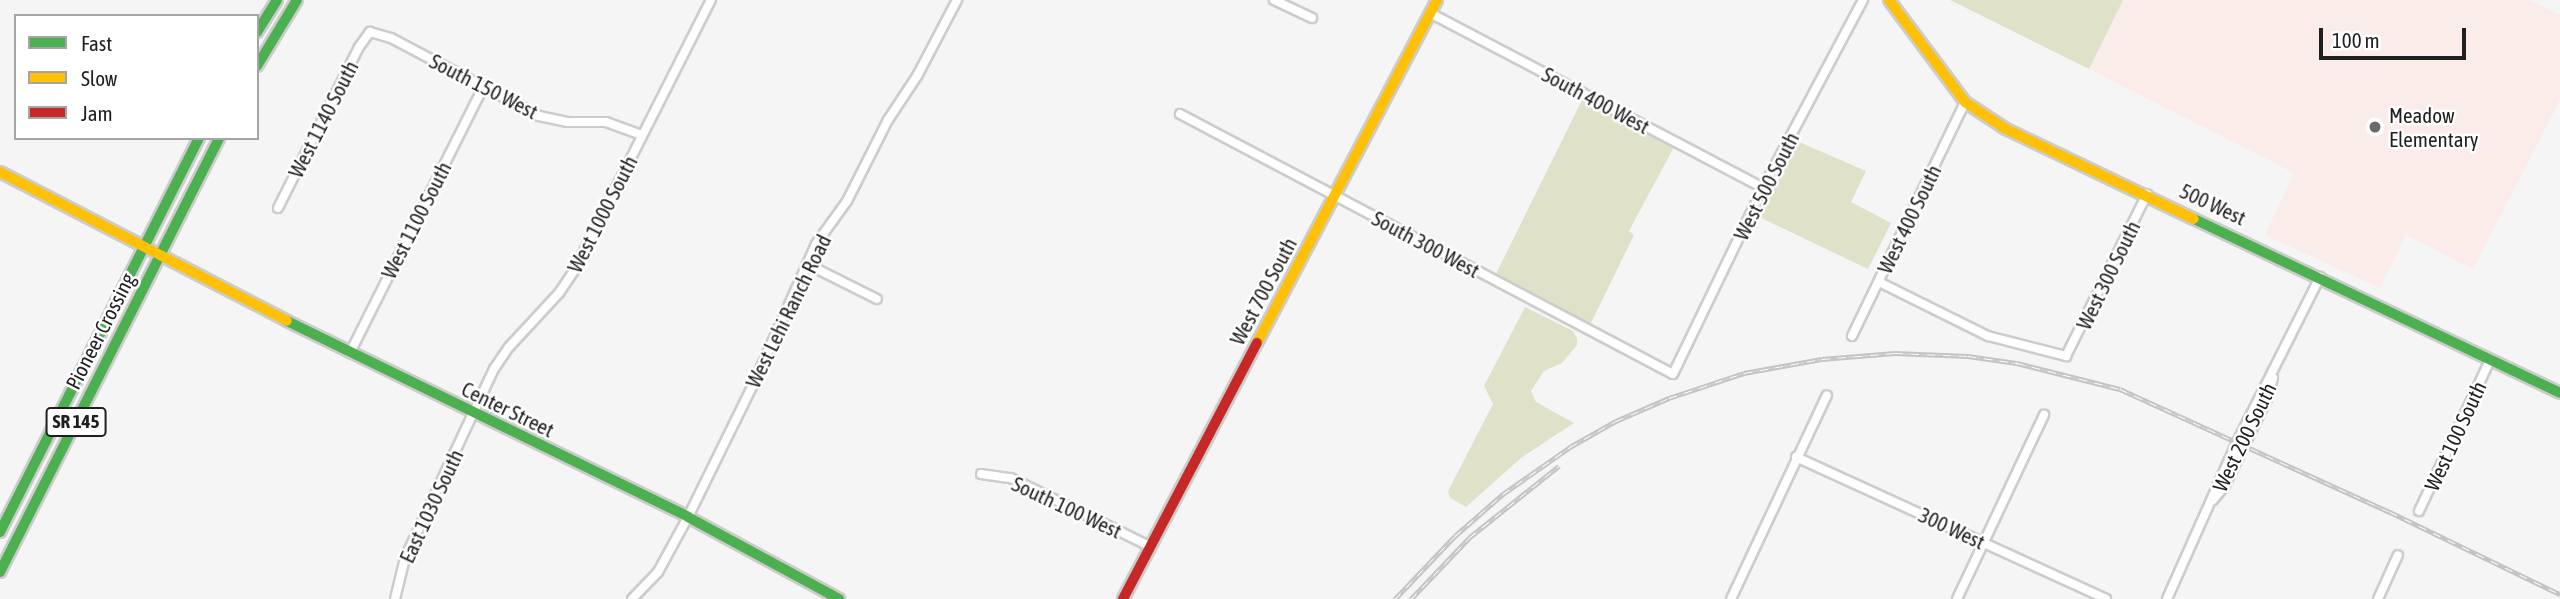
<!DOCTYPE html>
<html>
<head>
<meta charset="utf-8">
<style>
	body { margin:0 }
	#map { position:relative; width:2560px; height:599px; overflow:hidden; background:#f5f5f6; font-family:"Asap Condensed",sans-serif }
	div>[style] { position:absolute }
	.education>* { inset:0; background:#faece9 }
	.green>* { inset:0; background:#dfe2c9 }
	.roads { filter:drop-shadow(2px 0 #ccc) drop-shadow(-2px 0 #ccc) drop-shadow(0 2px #ccc) drop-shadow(0 -2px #ccc) }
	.street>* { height:8px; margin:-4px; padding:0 4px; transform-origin:4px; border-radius:4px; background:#fefefe }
	.fast>* { height:10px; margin:-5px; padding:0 5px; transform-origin:5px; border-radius:5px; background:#4caf50 }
	.slow>* { height:10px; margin:-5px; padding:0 5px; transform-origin:5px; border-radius:5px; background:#ffc107 }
	.jam>* { height:10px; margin:-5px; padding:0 5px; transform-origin:5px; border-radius:5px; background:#c62828 }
	.rail>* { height:5px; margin-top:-2.5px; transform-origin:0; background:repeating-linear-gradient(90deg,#fff 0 8px,#c4c4c4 0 16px); box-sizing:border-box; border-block:2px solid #c4c4c4 }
	.dots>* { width:19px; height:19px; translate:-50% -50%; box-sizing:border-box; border:4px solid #fff; border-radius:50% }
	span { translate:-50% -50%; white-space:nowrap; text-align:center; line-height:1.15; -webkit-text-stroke:5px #fff; paint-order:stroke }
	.shield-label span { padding:2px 5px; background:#fff; border:2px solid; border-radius:5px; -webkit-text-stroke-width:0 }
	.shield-label { font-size:19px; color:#1f1f20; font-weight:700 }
	.street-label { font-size:21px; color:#1f1f20 }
	.poi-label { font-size:21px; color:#1f1f20 }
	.left { translate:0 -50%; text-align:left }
	.legend { position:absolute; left:14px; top:14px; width:245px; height:126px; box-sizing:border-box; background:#fff; border:2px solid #a5a5a6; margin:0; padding:9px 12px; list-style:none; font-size:21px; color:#1f1f20 }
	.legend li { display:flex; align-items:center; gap:14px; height:35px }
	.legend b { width:35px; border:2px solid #a5a5a6 }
	.scale { position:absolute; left:2319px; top:28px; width:147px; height:32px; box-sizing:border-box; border:4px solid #1f1f20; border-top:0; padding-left:9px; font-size:21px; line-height:24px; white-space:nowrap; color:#1f1f20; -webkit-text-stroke:5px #fff; paint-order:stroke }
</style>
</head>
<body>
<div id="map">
	<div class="education">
		<i style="clip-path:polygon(2123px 0,2530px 0,2560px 15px,2560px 100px,2473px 269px,2406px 235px,2380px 288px,2265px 235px,2294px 173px,2089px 69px)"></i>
	</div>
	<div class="green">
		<i style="clip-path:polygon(1950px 0,2123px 0,2089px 69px)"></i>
		<i style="clip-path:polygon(1583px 98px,1674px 147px,1629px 231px,1634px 235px,1590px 325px,1495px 276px)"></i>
		<i style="clip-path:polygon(1799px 142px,1866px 171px,1851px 202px,1891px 223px,1868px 269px,1759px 217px)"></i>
		<i style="clip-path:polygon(1525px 307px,1573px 331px,1577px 338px,1577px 345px,1562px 363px,1544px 371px,1531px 391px,1536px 402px,1574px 423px,1521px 458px,1466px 507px,1450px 498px,1448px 491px,1493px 404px,1484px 386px)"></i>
	</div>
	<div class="roads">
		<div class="street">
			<i style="left:1274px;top:0;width:42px;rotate:25.3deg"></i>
			<i style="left:1430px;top:13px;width:376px;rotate:27.7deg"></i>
			<i style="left:1180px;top:114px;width:557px;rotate:27.81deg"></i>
			<i style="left:1673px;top:374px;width:207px;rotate:-64.2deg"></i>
			<i style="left:1763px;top:188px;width:213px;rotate:-62deg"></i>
			<i style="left:278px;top:208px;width:180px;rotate:-63.3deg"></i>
			<i style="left:359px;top:47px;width:19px;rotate:-54deg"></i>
			<i style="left:370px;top:32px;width:22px;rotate:16deg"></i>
			<i style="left:391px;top:38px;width:167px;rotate:27.8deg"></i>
			<i style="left:539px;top:116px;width:29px;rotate:12deg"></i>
			<i style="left:567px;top:122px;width:39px"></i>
			<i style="left:606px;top:122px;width:38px;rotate:20deg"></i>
			<i style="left:807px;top:264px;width:78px;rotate:26.6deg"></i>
			<i style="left:1879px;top:282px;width:122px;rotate:26.4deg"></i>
			<i style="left:1988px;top:336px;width:81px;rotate:14.4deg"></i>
			<i style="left:2066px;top:356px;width:181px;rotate:-63.4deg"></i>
			<i style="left:1852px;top:336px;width:260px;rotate:-64.2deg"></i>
			<i style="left:350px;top:353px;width:297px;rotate:-63.4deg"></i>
			<i style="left:1796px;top:457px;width:341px;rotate:24.6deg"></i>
			<i style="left:981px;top:474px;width:30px;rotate:8deg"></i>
			<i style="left:1011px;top:478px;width:156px;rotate:26.2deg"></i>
			<i style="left:2213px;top:500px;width:17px;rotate:-50deg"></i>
			<i style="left:2224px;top:487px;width:98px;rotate:-64deg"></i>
			<i style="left:2267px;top:399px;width:22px;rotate:-74deg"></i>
			<i style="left:2419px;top:511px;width:167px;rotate:-64.8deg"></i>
			<i style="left:395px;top:599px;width:42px;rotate:-76.3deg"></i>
			<i style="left:405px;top:558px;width:209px;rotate:-64.8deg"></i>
			<i style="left:494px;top:369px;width:27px;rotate:-56deg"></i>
			<i style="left:509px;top:347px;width:74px;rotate:-47.2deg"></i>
			<i style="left:559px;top:293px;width:29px;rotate:-56deg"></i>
			<i style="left:575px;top:269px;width:301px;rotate:-63.2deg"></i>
			<i style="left:632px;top:599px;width:37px;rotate:-46deg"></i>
			<i style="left:658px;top:572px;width:63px;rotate:-61.4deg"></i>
			<i style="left:688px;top:517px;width:147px;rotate:-63.8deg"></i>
			<i style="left:753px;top:385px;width:154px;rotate:-65.9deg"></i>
			<i style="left:816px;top:244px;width:53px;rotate:-54.2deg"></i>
			<i style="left:847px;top:201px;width:91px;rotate:-63.2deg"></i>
			<i style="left:888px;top:120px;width:53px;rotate:-56.6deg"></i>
			<i style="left:917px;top:76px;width:86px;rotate:-62.2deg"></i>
			<i style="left:1731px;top:599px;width:225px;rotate:-64.8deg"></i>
			<i style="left:1957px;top:599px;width:204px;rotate:-64.7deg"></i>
			<i style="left:2167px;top:599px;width:172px;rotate:-66deg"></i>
			<i style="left:2237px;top:442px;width:185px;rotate:-63.3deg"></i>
			<i style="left:2378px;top:599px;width:48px;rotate:-65.6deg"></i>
		</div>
		<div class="fast">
			<i style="left:257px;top:32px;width:38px;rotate:-58deg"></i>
			<i style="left:257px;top:66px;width:77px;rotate:-58.8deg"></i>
			<i style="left:2194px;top:219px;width:405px;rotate:25.4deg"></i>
			<i style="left:287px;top:321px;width:446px;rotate:26deg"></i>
			<i style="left:688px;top:517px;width:172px;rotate:28.5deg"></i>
			<i style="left:0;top:532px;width:441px;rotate:-63.2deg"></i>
			<i style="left:0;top:572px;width:486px;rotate:-63.2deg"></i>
		</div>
		<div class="slow">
			<i style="left:1889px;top:0;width:127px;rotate:53.3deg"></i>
			<i style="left:1965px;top:102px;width:49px;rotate:33.4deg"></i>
			<i style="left:2006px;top:129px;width:208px;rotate:25.6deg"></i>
			<i style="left:0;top:172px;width:323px;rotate:27.4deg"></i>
			<i style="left:1257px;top:343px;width:387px;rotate:-62.3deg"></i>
		</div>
		<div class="jam">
			<i style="left:1123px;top:599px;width:289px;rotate:-62.4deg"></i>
		</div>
	</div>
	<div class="rail">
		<i style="left:1395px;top:599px;width:87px;rotate:-46.4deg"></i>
		<i style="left:1455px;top:536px;width:64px;rotate:-41.2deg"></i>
		<i style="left:1503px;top:494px;width:82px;rotate:-35deg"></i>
		<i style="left:1570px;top:447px;width:53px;rotate:-29.5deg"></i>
		<i style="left:1616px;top:421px;width:58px;rotate:-23.5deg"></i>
		<i style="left:1669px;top:398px;width:79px;rotate:-18.4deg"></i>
		<i style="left:1744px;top:373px;width:79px;rotate:-10.2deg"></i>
		<i style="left:1822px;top:359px;width:73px;rotate:-4.7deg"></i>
		<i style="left:1895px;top:353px;width:73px;rotate:2.4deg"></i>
		<i style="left:1968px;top:356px;width:49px;rotate:8.1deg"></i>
		<i style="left:2017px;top:363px;width:106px;rotate:14.2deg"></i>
		<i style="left:2120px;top:389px;width:297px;rotate:24.5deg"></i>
		<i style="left:2390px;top:512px;width:189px;rotate:25.8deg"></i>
		<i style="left:1411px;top:599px;width:86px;rotate:-46.4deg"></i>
		<i style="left:1470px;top:537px;width:114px;rotate:-38.6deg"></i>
	</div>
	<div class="dots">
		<i style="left:2375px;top:127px;background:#6a6a6b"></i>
	</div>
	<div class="shield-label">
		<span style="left:76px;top:422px">SR 145</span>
	</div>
	<div class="street-label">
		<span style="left:484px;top:86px;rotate:27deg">South 150 West</span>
		<span style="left:1596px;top:100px;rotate:28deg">South 400 West</span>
		<span style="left:323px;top:119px;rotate:-63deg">West 1140 South</span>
		<span style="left:1766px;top:186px;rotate:-63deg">West 500 South</span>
		<span style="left:2213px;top:204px;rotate:25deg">500 West</span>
		<span style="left:602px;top:214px;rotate:-63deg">West 1000 South</span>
		<span style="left:1909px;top:219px;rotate:-64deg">West 400 South</span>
		<span style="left:416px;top:220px;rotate:-63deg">West 1100 South</span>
		<span style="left:1426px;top:244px;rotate:28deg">South 300 West</span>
		<span style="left:2108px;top:275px;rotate:-64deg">West 300 South</span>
		<span style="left:1263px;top:291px;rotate:-62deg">West 700 South</span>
		<span style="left:788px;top:311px;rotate:-64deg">West Lehi Ranch Road</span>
		<span style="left:100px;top:331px;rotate:-63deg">Pioneer Crossing</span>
		<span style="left:508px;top:409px;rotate:26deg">Center Street</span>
		<span style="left:2455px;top:436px;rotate:-65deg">West 100 South</span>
		<span style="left:2244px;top:437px;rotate:-64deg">West 200 South</span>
		<span style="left:431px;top:506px;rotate:-65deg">East 1030 South</span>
		<span style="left:1067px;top:507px;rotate:25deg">South 100 West</span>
		<span style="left:1952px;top:528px;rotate:25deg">300 West</span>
	</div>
	<div class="poi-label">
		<span class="left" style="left:2389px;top:127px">Meadow<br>Elementary</span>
	</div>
	<ul class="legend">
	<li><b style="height:9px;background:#4caf50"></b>Fast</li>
	<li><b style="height:9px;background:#ffc107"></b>Slow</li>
	<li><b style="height:9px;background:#c62828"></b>Jam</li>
	</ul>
	<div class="scale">100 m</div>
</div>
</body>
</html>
